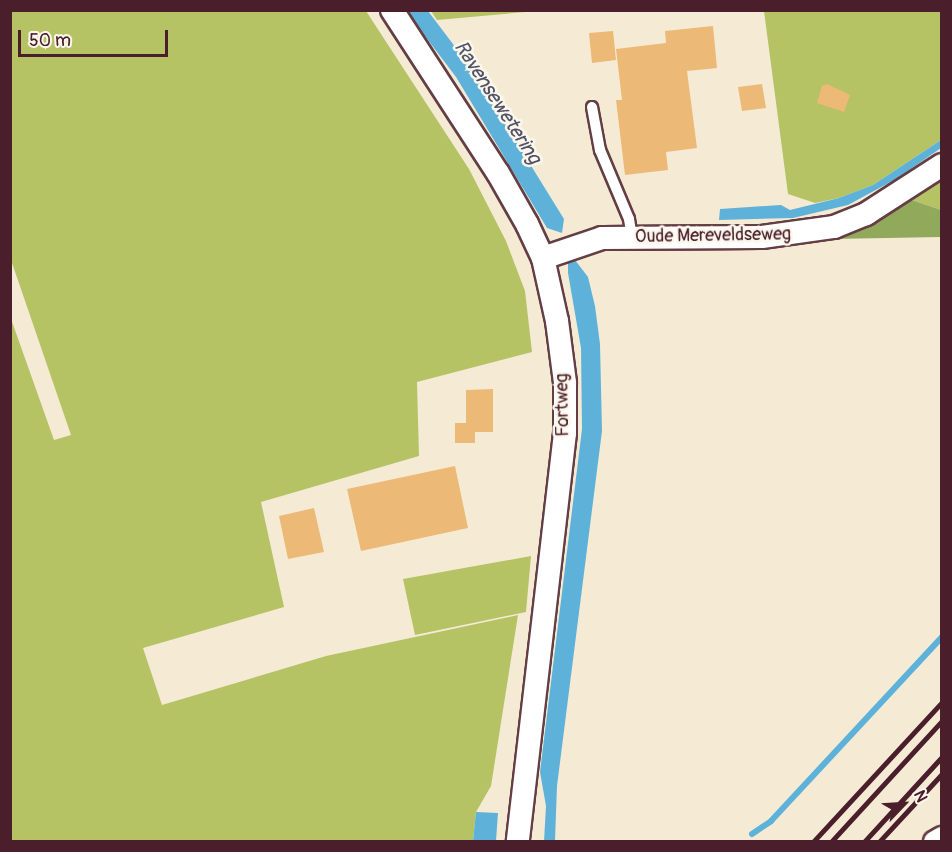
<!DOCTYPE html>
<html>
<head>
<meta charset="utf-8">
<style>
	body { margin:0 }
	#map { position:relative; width:952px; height:852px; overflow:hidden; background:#f5ebd5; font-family:Pangolin,sans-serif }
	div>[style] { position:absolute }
	.green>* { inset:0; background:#b5c365 }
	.forest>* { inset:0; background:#90a95a }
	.water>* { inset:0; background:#5eb2da }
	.stream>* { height:6px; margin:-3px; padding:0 3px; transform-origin:3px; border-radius:3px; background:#5eb2da }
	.building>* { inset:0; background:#edb976 }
	.roads { filter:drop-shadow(2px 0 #643e44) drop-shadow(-2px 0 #643e44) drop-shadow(0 2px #643e44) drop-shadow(0 -2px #643e44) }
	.service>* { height:10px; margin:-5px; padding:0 5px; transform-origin:5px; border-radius:5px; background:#fff }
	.minor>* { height:22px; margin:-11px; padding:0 11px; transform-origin:11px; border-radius:11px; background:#fff }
	.rail>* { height:4.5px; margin:-2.25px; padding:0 2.25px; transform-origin:2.25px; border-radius:2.25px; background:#4a1f2b }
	span { translate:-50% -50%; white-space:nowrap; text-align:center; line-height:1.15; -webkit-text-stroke:5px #fbf7ec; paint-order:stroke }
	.street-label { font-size:18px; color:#4a1f2b }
	.water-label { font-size:20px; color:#515268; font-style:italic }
	.frame { position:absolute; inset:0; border:12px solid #4a1f2b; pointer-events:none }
	.north { position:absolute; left:874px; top:774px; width:60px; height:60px; -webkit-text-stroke:4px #fbf7ec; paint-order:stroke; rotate:65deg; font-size:16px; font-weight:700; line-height:24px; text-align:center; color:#4a1f2b }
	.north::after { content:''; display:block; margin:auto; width:21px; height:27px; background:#4a1f2b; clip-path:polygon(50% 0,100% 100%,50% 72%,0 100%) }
	.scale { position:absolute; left:18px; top:30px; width:150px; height:27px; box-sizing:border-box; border:3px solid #4a1f2b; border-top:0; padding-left:8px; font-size:18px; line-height:21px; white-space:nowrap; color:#4a1f2b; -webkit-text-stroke:4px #fbf7ec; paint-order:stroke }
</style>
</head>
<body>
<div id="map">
	<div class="green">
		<i style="clip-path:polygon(11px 11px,366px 11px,469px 169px,506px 241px,525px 291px,532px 352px,417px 382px,419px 456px,261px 502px,284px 607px,143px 648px,162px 705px,326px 656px,518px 615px,491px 786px,476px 812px,473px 841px,11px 841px,10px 316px,54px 440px,71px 435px,11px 260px)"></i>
		<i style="clip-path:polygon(431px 11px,537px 11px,437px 20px)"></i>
		<i style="clip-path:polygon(764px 11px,941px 11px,941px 140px,873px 185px,839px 198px,815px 203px,788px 194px)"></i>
		<i style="clip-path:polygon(941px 177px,941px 210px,906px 198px)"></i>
		<i style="clip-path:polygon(531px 556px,526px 612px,415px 635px,403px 579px)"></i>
	</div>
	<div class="forest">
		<i style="clip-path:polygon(906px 198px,941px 210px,941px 237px,777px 240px)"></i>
	</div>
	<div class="water">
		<i style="clip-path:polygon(406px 11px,428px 11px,468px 64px,564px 219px,562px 233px,547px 228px,456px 77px)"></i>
		<i style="clip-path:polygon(941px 140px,941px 148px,896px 179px,848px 205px,793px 218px,719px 220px,720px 209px,781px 205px,790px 210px,839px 198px,873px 185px)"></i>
		<i style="clip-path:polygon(575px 260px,588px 277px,595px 306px,600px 344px,602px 431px,557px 786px,555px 841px,544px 841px,546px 806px,540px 772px,582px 429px,581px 348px,568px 273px,568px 262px)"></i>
		<i style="clip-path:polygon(476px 812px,498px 813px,496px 841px,473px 841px)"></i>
	</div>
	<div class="stream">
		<i style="left:752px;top:834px;width:23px;rotate:-34deg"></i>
		<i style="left:771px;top:821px;width:251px;rotate:-47.1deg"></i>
	</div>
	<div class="building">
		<i style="clip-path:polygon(713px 26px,717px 68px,687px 71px,697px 148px,666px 152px,668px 170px,625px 175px,616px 100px,622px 100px,616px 49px,666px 43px,665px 31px)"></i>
		<i style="clip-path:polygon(613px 31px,616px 60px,592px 63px,589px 33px)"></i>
		<i style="clip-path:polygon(762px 84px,766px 108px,742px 111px,738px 87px)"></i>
		<i style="clip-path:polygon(827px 84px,850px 95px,844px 112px,817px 103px,822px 86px)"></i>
		<i style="clip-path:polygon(493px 389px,493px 432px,475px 432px,475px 443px,455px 443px,455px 423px,466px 423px,466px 390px)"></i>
		<i style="clip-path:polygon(455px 466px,468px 528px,361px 551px,347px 489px)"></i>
		<i style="clip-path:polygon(314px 508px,324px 552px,288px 559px,279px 516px)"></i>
	</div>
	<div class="roads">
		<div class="service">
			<i style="left:592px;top:107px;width:44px;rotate:79.5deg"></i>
			<i style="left:600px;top:150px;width:75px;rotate:67.2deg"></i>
			<i style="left:629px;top:219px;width:19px;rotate:81deg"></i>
		</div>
		<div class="minor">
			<i style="left:392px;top:10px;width:194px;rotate:57deg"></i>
			<i style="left:498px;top:173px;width:59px;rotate:60.4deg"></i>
			<i style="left:527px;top:224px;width:38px;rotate:65deg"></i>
			<i style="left:543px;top:258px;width:65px;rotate:77.5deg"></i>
			<i style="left:557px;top:321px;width:63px;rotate:82.6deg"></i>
			<i style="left:565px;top:383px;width:50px;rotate:90deg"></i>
			<i style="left:565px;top:433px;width:412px;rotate:96.6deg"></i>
			<i style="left:543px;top:258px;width:62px;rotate:-18.7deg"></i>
			<i style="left:602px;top:238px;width:160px;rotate:-0.4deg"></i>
			<i style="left:762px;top:237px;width:73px;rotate:-7.9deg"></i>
			<i style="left:834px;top:227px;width:35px;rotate:-22deg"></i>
			<i style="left:866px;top:214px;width:90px;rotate:-32.8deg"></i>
			<i style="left:935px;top:842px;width:8px;rotate:-30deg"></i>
		</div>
	</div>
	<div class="rail">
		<i style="left:813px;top:842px;width:190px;rotate:-47.3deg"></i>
		<i style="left:831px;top:842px;width:164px;rotate:-47.5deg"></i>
		<i style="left:864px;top:842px;width:115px;rotate:-47.5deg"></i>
		<i style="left:879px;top:842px;width:93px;rotate:-47.2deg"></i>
	</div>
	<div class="street-label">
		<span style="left:713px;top:236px;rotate:-1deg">Oude Mereveldseweg</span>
		<span style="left:563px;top:405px;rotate:-91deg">Fortweg</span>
	</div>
	<div class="water-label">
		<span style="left:498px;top:102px;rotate:57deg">Ravensewetering</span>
	</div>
	<div class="frame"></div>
	<div class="north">N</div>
	<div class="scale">50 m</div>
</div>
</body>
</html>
